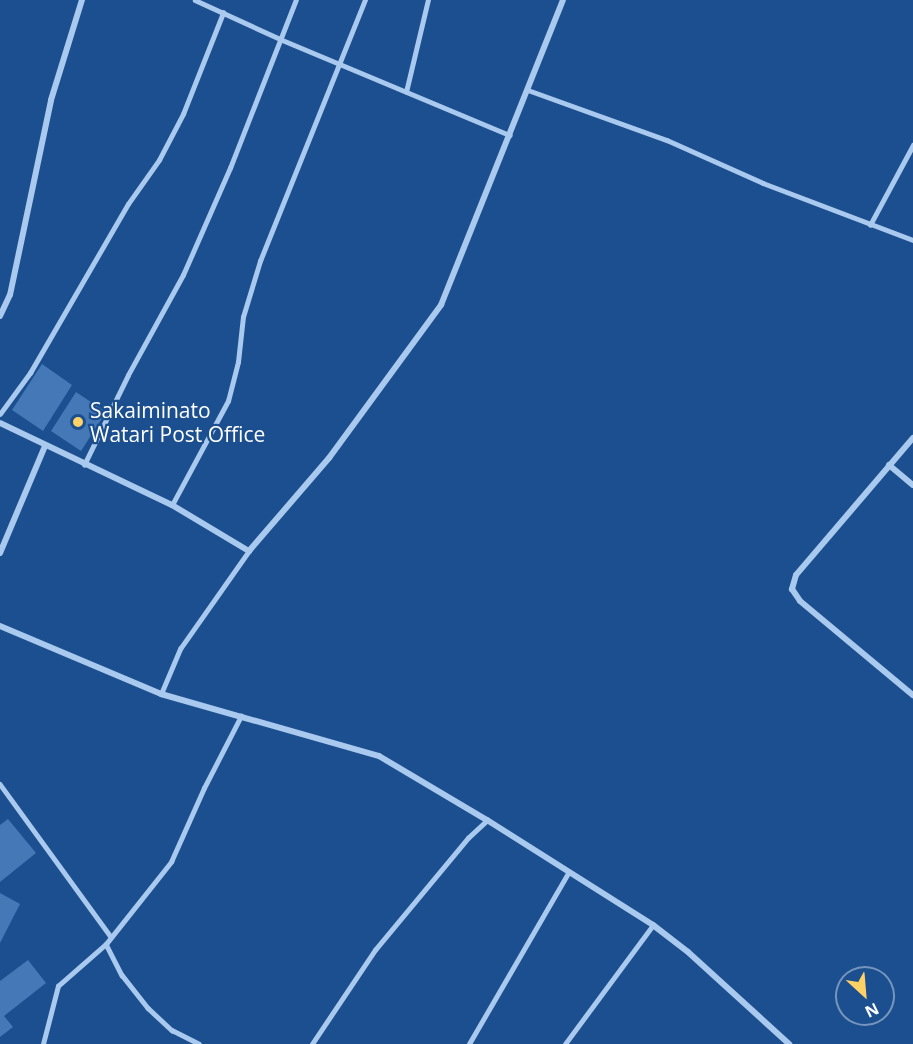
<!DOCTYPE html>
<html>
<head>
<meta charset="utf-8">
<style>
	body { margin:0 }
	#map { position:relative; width:913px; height:1044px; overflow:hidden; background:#1b4f8f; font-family:"Open Sans",sans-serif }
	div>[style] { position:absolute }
	.building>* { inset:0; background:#4478b7 }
	.lane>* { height:4.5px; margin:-2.25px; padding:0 2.25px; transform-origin:2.25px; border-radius:2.25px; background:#a9c9ee }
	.street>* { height:6px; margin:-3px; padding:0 3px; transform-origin:3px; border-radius:3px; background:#a9c9ee }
	.dots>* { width:16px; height:16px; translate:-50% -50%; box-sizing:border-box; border:3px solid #1b4f8f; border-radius:50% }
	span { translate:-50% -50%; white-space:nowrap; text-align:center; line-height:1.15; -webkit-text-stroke:4.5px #1b4f8f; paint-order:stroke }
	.poi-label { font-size:21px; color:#fff }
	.left { translate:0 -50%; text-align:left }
	.north { position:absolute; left:835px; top:966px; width:60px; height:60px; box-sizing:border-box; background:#1b4f8f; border:2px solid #7695bc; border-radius:50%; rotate:154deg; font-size:16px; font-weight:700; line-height:24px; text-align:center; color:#fff }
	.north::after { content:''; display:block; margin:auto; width:21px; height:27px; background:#ffd166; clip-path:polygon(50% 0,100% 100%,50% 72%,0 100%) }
</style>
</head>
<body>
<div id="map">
	<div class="building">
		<i style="clip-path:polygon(42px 364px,72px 385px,43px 431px,12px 410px)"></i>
		<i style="clip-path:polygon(76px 392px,106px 412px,81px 451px,51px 431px)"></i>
		<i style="clip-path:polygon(8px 819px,36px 853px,0 882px,0 825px)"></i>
		<i style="clip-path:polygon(0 893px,20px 904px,0 943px)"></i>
		<i style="clip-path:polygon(28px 960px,46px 983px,4px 1016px,13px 1027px,0 1037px,0 981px)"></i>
	</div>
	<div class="lane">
		<i style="left:195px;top:0;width:94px;rotate:24.6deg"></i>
		<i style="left:280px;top:39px;width:249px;rotate:22.7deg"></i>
		<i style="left:528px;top:90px;width:148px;rotate:19.8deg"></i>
		<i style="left:667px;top:140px;width:105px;rotate:24.1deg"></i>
		<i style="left:763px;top:183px;width:160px;rotate:20.8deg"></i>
		<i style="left:406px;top:92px;width:95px;rotate:-76.6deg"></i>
		<i style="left:870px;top:225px;width:91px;rotate:-61.7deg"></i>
		<i style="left:0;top:414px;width:51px;rotate:-53.8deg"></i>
		<i style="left:30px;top:373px;width:195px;rotate:-59.9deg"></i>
		<i style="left:128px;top:204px;width:54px;rotate:-54.8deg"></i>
		<i style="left:159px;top:160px;width:52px;rotate:-62.4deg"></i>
		<i style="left:183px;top:114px;width:109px;rotate:-68.4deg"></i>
		<i style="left:84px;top:465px;width:100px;rotate:-63.9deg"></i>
		<i style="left:128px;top:375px;width:114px;rotate:-61.2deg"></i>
		<i style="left:183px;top:275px;width:117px;rotate:-66.3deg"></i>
		<i style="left:230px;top:168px;width:180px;rotate:-68.6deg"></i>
		<i style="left:172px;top:505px;width:118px;rotate:-61.7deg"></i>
		<i style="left:228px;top:401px;width:40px;rotate:-75.6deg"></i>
		<i style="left:238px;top:362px;width:45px;rotate:-83.7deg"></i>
		<i style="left:243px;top:317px;width:59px;rotate:-73.1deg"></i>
		<i style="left:260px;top:261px;width:281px;rotate:-68.1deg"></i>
		<i style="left:161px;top:694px;width:49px;rotate:-67.1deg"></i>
		<i style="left:180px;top:649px;width:120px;rotate:-54.9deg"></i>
		<i style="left:0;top:784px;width:189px;rotate:54deg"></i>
		<i style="left:106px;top:944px;width:35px;rotate:63deg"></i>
		<i style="left:122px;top:975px;width:42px;rotate:51.8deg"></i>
		<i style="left:148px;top:1008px;width:33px;rotate:43deg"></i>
		<i style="left:172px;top:1030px;width:30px;rotate:27deg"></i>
		<i style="left:43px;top:1044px;width:60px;rotate:-75.5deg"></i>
		<i style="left:58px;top:986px;width:64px;rotate:-41.2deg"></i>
		<i style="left:106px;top:944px;width:105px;rotate:-51.6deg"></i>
		<i style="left:171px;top:862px;width:81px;rotate:-66deg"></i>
		<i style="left:204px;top:788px;width:81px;rotate:-62.8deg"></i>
		<i style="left:312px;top:1044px;width:113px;rotate:-56.2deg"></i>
		<i style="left:375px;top:950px;width:146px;rotate:-50.3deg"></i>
		<i style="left:468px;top:838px;width:26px;rotate:-43deg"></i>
		<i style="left:469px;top:1044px;width:198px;rotate:-59.9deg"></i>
		<i style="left:565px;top:1044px;width:148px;rotate:-53.5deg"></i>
	</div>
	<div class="street">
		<i style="left:0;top:316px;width:23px;rotate:-65deg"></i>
		<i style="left:10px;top:295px;width:199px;rotate:-78.1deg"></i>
		<i style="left:51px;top:100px;width:105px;rotate:-72.8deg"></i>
		<i style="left:0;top:423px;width:191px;rotate:25.5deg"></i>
		<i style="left:172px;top:505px;width:90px;rotate:30.9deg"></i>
		<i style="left:249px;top:551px;width:123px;rotate:-49.3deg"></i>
		<i style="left:329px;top:458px;width:190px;rotate:-53.8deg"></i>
		<i style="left:441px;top:305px;width:328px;rotate:-68.2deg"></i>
		<i style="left:913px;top:438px;width:180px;rotate:130.5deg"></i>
		<i style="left:796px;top:575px;width:15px;rotate:106deg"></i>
		<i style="left:792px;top:589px;width:14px;rotate:56deg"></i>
		<i style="left:800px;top:601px;width:147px;rotate:39.8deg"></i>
		<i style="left:889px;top:465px;width:31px;rotate:40deg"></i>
		<i style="left:0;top:553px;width:116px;rotate:-67.2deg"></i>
		<i style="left:0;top:626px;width:175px;rotate:22.9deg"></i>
		<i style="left:161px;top:694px;width:227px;rotate:15.9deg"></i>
		<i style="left:379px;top:756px;width:126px;rotate:30.7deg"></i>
		<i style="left:487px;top:820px;width:196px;rotate:32.3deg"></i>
		<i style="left:653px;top:925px;width:44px;rotate:37.6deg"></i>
		<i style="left:688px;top:952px;width:137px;rotate:42.3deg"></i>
	</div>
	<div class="dots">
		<i style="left:78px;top:422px;background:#ffd166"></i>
	</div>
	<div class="poi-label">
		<span class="left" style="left:90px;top:422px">Sakaiminato<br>Watari Post Office</span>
	</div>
	<div class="north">N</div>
</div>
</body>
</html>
